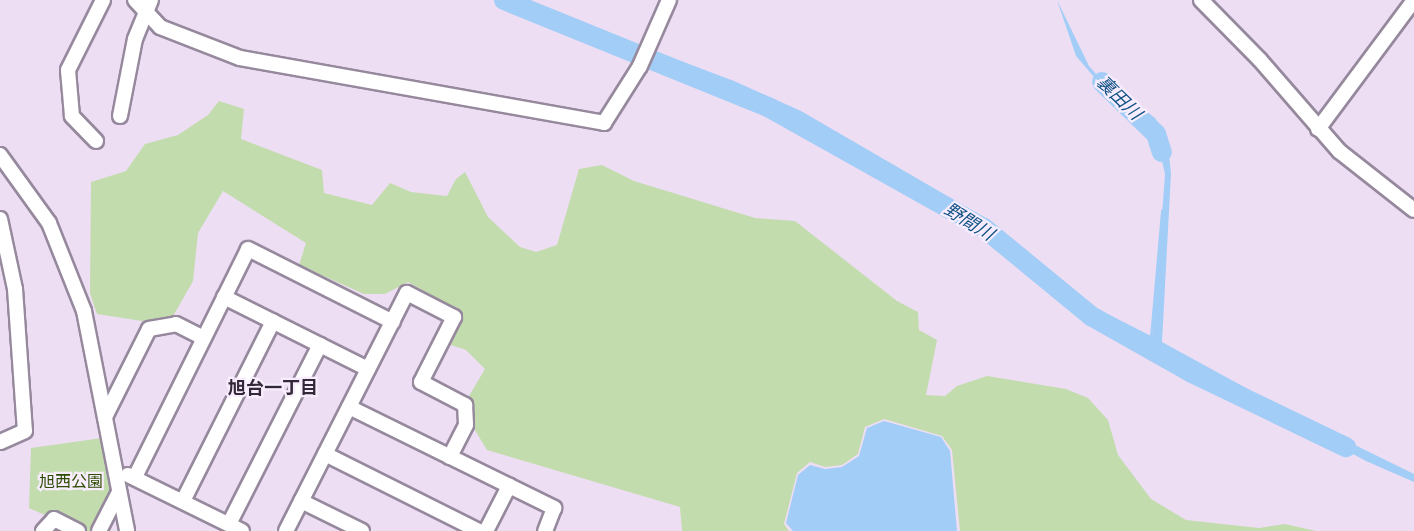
<!DOCTYPE html>
<html>
<head>
<meta charset="utf-8">
<style>
	body { margin:0 }
	#map { position:relative; width:1414px; height:531px; overflow:hidden; background:#eddef4; font-family:Poppins,"Noto Sans JP",sans-serif }
	div>[style] { position:absolute }
	.green>* { inset:0; background:#c3dcad }
	.water>* { inset:0; background:#a2cdf6 }
	.stream>* { height:3px; margin:-1.5px; padding:0 1.5px; transform-origin:1.5px; border-radius:1.5px; background:#a2cdf6 }
	.river>* { height:20px; margin:-10px; padding:0 10px; transform-origin:10px; border-radius:10px; background:#a2cdf6 }
	.roads { filter:drop-shadow(2px 0 #96899d) drop-shadow(-2px 0 #96899d) drop-shadow(0 2px #96899d) drop-shadow(0 -2px #96899d) }
	.minor>* { height:14px; margin:-7px; padding:0 7px; transform-origin:7px; border-radius:7px; background:#fff }
	span { translate:-50% -50%; white-space:nowrap; text-align:center; line-height:1.15; -webkit-text-stroke:4.5px #f8edfe; paint-order:stroke }
	.park-label { font-size:16px; color:#2e4c00 }
	.water-label { font-size:18px; color:#105284; font-style:italic }
	.neighbourhood-label { font-size:18px; color:#332838; font-weight:700 }
</style>
</head>
<body>
<div id="map">
	<div class="green">
		<i style="clip-path:polygon(219px 101px,244px 109px,241px 139px,322px 170px,324px 193px,372px 205px,390px 183px,411px 192px,447px 196px,456px 179px,465px 172px,488px 217px,520px 247px,536px 252px,557px 245px,579px 169px,602px 165px,634px 181px,755px 218px,795px 221px,897px 301px,918px 312px,919px 330px,937px 340px,926px 395px,945px 396px,957px 386px,987px 376px,1066px 389px,1088px 398px,1108px 420px,1118px 455px,1151px 499px,1186px 520px,1259px 528px,1285px 524px,1316px 531px,960px 531px,952px 450px,942px 436px,884px 419px,865px 427px,858px 454px,842px 465px,825px 467px,810px 462px,797px 473px,784px 524px,789px 531px,682px 531px,680px 507px,487px 450px,473px 427px,469px 396px,485px 369px,466px 350px,448px 344px,463px 313px,408px 282px,385px 294px,364px 294px,299px 265px,306px 243px,223px 191px,198px 233px,193px 281px,172px 318px,142px 321px,97px 314px,90px 293px,91px 182px,126px 171px,145px 144px,178px 135px,208px 115px)"></i>
		<i style="clip-path:polygon(102px 438px,113px 488px,93px 531px,81px 531px,29px 508px,31px 448px)"></i>
	</div>
	<div class="water">
		<i style="clip-path:polygon(494px 0,524px 2px,734px 81px,801px 111px,980px 215px,1096px 308px,1153px 337px,1165px 174px,1159px 148px,1148px 124px,1107px 92px,1076px 56px,1057px 0,1089px 66px,1104px 83px,1155px 118px,1167px 137px,1171px 173px,1162px 342px,1306px 421px,1414px 474px,1414px 482px,1366px 461px,1092px 313px,984px 225px,828px 132px,722px 83px,547px 16px)"></i>
		<i style="clip-path:polygon(884px 421px,941px 437px,950px 451px,957px 531px,793px 531px,786px 523px,798px 475px,810px 465px,825px 469px,842px 467px,859px 456px,867px 428px)"></i>
	</div>
	<div class="stream">
		<i style="left:1151px;top:337px;width:127px;rotate:-85deg"></i>
	</div>
	<div class="river">
		<i style="left:504px;top:0;width:285px;rotate:22.1deg"></i>
		<i style="left:768px;top:107px;width:248px;rotate:29.3deg"></i>
		<i style="left:984px;top:228px;width:139px;rotate:39.4deg"></i>
		<i style="left:1091px;top:316px;width:116px;rotate:29.4deg"></i>
		<i style="left:1192px;top:373px;width:171px;rotate:25.7deg"></i>
		<i style="left:1102px;top:82px;width:75px;rotate:43.9deg"></i>
		<i style="left:1156px;top:134px;width:19px;rotate:72deg"></i>
	</div>
	<div class="roads">
		<div class="minor">
			<i style="left:135px;top:0;width:37px;rotate:47deg"></i>
			<i style="left:160px;top:27px;width:86px;rotate:21.2deg"></i>
			<i style="left:240px;top:58px;width:370px;rotate:10.1deg"></i>
			<i style="left:604px;top:123px;width:67px;rotate:-57.7deg"></i>
			<i style="left:640px;top:66px;width:72px;rotate:-66.3deg"></i>
			<i style="left:1201px;top:0;width:84px;rotate:45.5deg"></i>
			<i style="left:1260px;top:60px;width:121px;rotate:49deg"></i>
			<i style="left:1339px;top:151px;width:95px;rotate:38.2deg"></i>
			<i style="left:120px;top:116px;width:78px;rotate:-79deg"></i>
			<i style="left:135px;top:39px;width:42px;rotate:-67.7deg"></i>
			<i style="left:1318px;top:129px;width:161px;rotate:-53.3deg"></i>
			<i style="left:96px;top:141px;width:35px;rotate:-134deg"></i>
			<i style="left:72px;top:116px;width:46px;rotate:-95deg"></i>
			<i style="left:68px;top:70px;width:78px;rotate:-63.4deg"></i>
			<i style="left:0;top:155px;width:84px;rotate:54.2deg"></i>
			<i style="left:49px;top:223px;width:95px;rotate:68.3deg"></i>
			<i style="left:84px;top:311px;width:224px;rotate:78.9deg"></i>
			<i style="left:0;top:219px;width:72px;rotate:77.9deg"></i>
			<i style="left:15px;top:289px;width:142px;rotate:86deg"></i>
			<i style="left:25px;top:431px;width:27px;rotate:156deg"></i>
			<i style="left:224px;top:297px;width:161px;rotate:26.6deg"></i>
			<i style="left:349px;top:407px;width:229px;rotate:26.2deg"></i>
			<i style="left:554px;top:508px;width:25px;rotate:111deg"></i>
			<i style="left:105px;top:417px;width:98px;rotate:-63.4deg"></i>
			<i style="left:149px;top:329px;width:27px;rotate:-10deg"></i>
			<i style="left:176px;top:324px;width:31px;rotate:27deg"></i>
			<i style="left:325px;top:454px;width:172px;rotate:26.6deg"></i>
			<i style="left:128px;top:475px;width:127px;rotate:26.2deg"></i>
			<i style="left:135px;top:477px;width:254px;rotate:-63.6deg"></i>
			<i style="left:248px;top:249px;width:162px;rotate:26.7deg"></i>
			<i style="left:183px;top:501px;width:201px;rotate:-63.4deg"></i>
			<i style="left:301px;top:501px;width:68px;rotate:26.2deg"></i>
			<i style="left:229px;top:524px;width:201px;rotate:-63.1deg"></i>
			<i style="left:43px;top:531px;width:16px;rotate:-47deg"></i>
			<i style="left:54px;top:519px;width:27px;rotate:27deg"></i>
			<i style="left:99px;top:531px;width:44px;rotate:-62.9deg"></i>
			<i style="left:286px;top:531px;width:267px;rotate:-63.1deg"></i>
			<i style="left:407px;top:293px;width:53px;rotate:27.1deg"></i>
			<i style="left:454px;top:317px;width:73px;rotate:116.9deg"></i>
			<i style="left:421px;top:382px;width:50px;rotate:27.6deg"></i>
			<i style="left:465px;top:405px;width:20px;rotate:87deg"></i>
			<i style="left:466px;top:425px;width:36px;rotate:117deg"></i>
			<i style="left:486px;top:531px;width:51px;rotate:-62.9deg"></i>
		</div>
	</div>
	<div class="park-label">
		<span style="left:71px;top:482px">旭西公園</span>
	</div>
	<div class="water-label">
		<span style="left:1119px;top:98px;rotate:44deg">裏田川</span>
		<span style="left:969px;top:222px;rotate:32deg">野間川</span>
	</div>
	<div class="neighbourhood-label">
		<span style="left:273px;top:388px">旭台一丁目</span>
	</div>
</div>
</body>
</html>
